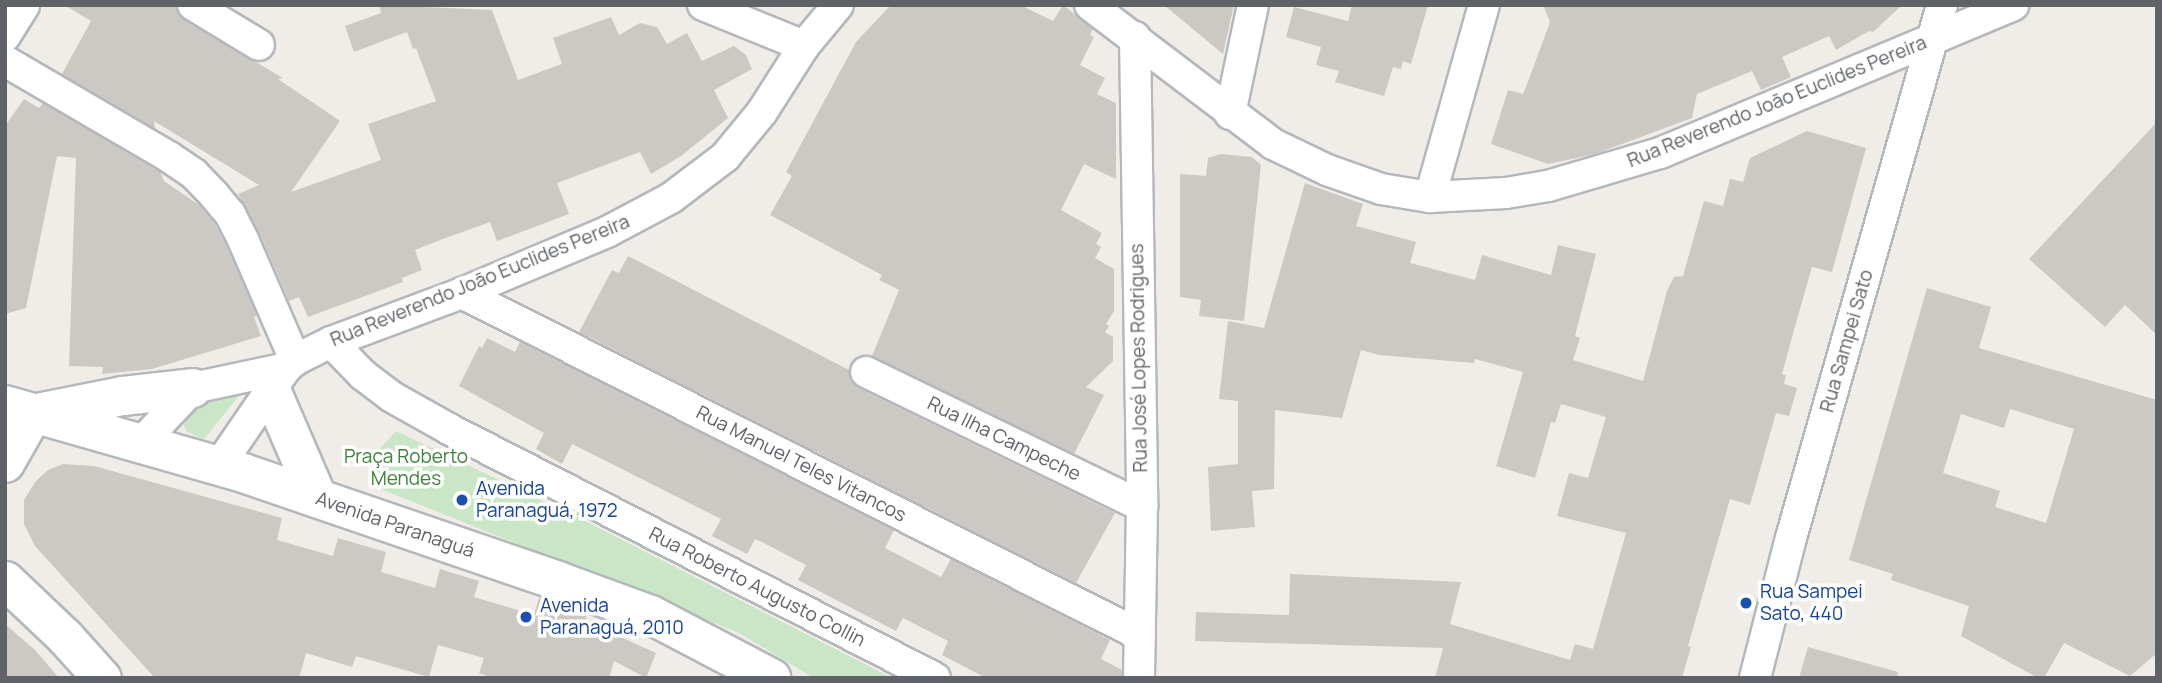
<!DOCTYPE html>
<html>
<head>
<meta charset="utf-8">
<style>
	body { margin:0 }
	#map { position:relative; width:2162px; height:683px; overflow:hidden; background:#f0ede8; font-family:Manrope,sans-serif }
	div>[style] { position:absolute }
	.green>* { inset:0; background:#c9e6c6 }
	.building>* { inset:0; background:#ccc8c4 }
	.roads { filter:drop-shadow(2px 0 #b4b8bb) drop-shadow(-2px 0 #b4b8bb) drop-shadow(0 2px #b4b8bb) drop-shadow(0 -2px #b4b8bb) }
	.minor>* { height:30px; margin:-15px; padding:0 15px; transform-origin:15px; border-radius:15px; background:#fff }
	.tertiary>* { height:37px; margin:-18.5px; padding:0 18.5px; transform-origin:18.5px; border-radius:18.5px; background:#fff }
	.secondary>* { height:38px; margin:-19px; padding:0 19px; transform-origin:19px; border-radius:19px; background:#fff }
	.dots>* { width:19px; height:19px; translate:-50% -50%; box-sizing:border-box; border:4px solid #fff; border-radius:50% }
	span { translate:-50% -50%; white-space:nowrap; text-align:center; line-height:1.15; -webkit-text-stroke:7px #fff; paint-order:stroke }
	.street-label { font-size:19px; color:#5f6367 }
	.park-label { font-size:19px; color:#3d8339 }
	.transit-label { font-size:19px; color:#164399 }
	.left { translate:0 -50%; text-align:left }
	.frame { position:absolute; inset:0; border:7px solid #5f6367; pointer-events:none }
</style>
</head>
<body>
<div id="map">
	<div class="green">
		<i style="clip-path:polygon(251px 381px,204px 439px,187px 432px,181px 419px,206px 396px)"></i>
		<i style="clip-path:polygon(396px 431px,591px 524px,892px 678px,814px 678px,739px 633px,371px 485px,378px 450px)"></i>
	</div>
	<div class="building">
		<i style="clip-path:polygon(64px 5px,176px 5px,184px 20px,283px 78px,278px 79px,340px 121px,291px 192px,381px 160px,368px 124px,436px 101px,416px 48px,413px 49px,407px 32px,354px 52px,345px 26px,381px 13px,379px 5px,492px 10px,518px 80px,562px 64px,553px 38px,611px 17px,619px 35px,640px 23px,657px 27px,667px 44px,687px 33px,702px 61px,734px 46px,746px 55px,752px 69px,714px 90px,728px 118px,681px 156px,651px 174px,640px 152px,557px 183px,569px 214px,497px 241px,490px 222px,443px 239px,415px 250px,422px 270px,402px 278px,403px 282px,308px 317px,299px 297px,289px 301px,260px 234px,238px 194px,259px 185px,154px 121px,155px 129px,62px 74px,91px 21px)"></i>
		<i style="clip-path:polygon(891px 5px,1020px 5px,1053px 21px,1063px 5px,1093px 29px,1090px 35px,1094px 37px,1080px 65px,1105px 78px,1097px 94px,1116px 103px,1116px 179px,1084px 164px,1061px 210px,1102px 233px,1096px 244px,1101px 247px,1095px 258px,1114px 269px,1114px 311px,1106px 324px,1109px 326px,1105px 332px,1113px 337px,1113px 361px,1086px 387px,1104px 395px,1074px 454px,872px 356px,899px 290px,879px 280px,882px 275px,770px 215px,792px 176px,786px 172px,856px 42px)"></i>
		<i style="clip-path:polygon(1164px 5px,1234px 5px,1223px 54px)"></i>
		<i style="clip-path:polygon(1352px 5px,1428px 5px,1411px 64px,1403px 61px,1401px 69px,1393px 67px,1384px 96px,1335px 82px,1339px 71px,1316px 65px,1321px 47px,1286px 37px,1294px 7px,1348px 21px)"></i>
		<i style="clip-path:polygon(1543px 5px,1902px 5px,1873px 32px,1869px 31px,1836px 50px,1829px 36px,1782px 57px,1791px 77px,1761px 90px,1752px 71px,1697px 94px,1692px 118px,1595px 154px,1548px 164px,1491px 144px,1508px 90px,1523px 94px,1529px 79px,1550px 22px)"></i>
		<i style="clip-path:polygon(24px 99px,39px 108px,43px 103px,160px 172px,164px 181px,199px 205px,215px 224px,228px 249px,257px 315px,254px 317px,261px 336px,152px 369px,102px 374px,103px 367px,69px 366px,76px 158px,57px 156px,26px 308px,5px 314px,5px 126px)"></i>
		<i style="clip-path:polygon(2157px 122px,2157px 335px,2125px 305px,2105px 327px,2029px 259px)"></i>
		<i style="clip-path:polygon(1807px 131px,1866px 148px,1832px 272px,1812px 267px,1794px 330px,1782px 374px,1786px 375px,1784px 384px,1797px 388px,1789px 416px,1776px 413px,1750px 505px,1730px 499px,1688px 646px,1691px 647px,1682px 678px,1435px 678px,1443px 648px,1195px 641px,1196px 612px,1289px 615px,1290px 574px,1461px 582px,1450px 624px,1570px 660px,1575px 644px,1593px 649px,1626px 533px,1557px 516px,1569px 473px,1588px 478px,1606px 417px,1561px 404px,1555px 423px,1551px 422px,1535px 478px,1496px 466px,1523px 372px,1475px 359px,1474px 363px,1379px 355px,1361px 350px,1342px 418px,1275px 410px,1274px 489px,1252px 491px,1255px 527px,1211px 531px,1208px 467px,1238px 464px,1238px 401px,1219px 399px,1228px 321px,1264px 328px,1305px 183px,1363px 204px,1356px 226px,1416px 242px,1410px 263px,1475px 280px,1482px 255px,1551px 275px,1558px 245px,1596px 254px,1575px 336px,1580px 338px,1573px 360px,1643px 381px,1667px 291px,1674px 277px,1683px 276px,1704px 201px,1723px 206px,1730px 179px,1743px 182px,1750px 158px)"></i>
		<i style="clip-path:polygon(1221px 154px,1252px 157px,1261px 165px,1244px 321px,1199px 316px,1201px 300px,1180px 297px,1180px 174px,1206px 176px,1208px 158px)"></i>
		<i style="clip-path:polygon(628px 256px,849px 370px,851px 381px,858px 388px,1115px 513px,1076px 583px,579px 332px,612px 270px,619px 273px)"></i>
		<i style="clip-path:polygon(evenodd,1927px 288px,1991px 307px,1979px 348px,2157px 400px,2157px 653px,2130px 676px,2064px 643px,2044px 678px,2038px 678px,1961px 636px,1969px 606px,1891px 580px,1893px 574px,1849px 560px,1927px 288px,2010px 409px,2074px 429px,2046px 523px,1995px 507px,2000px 491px,1943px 473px,1961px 414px,2004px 428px,2010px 409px)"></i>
		<i style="clip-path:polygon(487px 338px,515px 352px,520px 342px,894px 530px,885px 548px,941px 577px,951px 559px,1110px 640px,1101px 659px,1122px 670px,1122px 678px,986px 678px,942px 655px,948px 641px,903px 618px,896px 631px,798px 580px,806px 565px,762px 542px,755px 539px,747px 554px,712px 536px,721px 519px,572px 444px,562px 464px,536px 449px,544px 433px,459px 386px,479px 346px,482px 348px)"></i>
		<i style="clip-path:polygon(63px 464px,94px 466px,282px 518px,277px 540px,333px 556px,338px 538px,386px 552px,381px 572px,435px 588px,440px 569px,479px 581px,474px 597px,534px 615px,539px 598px,587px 615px,585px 621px,656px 653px,646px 678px,614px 661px,609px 678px,493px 678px,479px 673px,484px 658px,438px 645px,429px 677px,356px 656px,352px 667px,306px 653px,299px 678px,155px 678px,35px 546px,24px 524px,24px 500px,36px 481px,48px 470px)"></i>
		<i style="clip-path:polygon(5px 624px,35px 650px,59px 678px,5px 678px)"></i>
		<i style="clip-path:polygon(1808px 647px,1898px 672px,1897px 678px,1799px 678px)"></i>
	</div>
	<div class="roads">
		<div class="minor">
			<i style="left:193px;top:5px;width:77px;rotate:31.2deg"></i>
			<i style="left:703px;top:5px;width:109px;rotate:22.1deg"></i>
			<i style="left:1090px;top:5px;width:230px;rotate:37.2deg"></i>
			<i style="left:1273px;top:144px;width:60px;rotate:25.7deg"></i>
			<i style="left:1327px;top:170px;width:57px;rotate:19.4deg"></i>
			<i style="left:1381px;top:189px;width:50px;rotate:9.3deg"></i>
			<i style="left:1430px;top:197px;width:76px;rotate:-3deg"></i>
			<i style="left:1506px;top:193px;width:43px;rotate:-9.5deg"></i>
			<i style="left:1548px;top:186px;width:117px;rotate:-16.4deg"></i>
			<i style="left:1660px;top:153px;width:383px;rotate:-22.7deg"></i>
			<i style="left:5px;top:36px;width:36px;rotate:-58deg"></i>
			<i style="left:1135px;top:37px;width:469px;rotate:89.1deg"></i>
			<i style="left:1142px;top:506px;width:172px;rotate:91deg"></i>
			<i style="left:5px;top:61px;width:190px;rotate:30.3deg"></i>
			<i style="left:169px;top:157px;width:30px;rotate:34deg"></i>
			<i style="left:194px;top:174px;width:29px;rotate:46deg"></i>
			<i style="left:214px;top:195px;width:25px;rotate:50deg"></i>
			<i style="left:230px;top:214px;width:31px;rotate:63deg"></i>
			<i style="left:244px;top:242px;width:129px;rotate:66.6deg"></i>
			<i style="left:1230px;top:114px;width:111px;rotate:-78.1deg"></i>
			<i style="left:1430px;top:197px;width:199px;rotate:-74.3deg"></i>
			<i style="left:462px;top:293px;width:759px;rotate:26.77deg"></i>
			<i style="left:331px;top:342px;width:46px;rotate:45.9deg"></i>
			<i style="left:363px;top:375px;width:36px;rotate:37deg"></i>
			<i style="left:392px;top:397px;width:65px;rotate:29.3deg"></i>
			<i style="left:449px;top:429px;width:546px;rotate:27.13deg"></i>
			<i style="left:866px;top:372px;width:307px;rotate:25.9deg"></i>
			<i style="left:139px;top:445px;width:79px;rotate:-46.5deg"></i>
			<i style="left:193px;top:388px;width:95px;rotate:-12.1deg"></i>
			<i style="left:218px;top:467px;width:120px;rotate:-55.5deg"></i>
			<i style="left:286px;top:368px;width:12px;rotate:-42deg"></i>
			<i style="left:295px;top:360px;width:40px;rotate:-26.6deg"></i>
			<i style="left:331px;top:342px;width:140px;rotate:-20.5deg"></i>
			<i style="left:462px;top:293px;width:157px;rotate:-22.8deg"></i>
			<i style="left:607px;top:232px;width:72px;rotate:-28deg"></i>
			<i style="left:671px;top:198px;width:68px;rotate:-37.2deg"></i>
			<i style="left:725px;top:157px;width:58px;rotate:-50.6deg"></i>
			<i style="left:762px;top:112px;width:78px;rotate:-57.5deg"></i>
			<i style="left:804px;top:46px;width:53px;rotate:-50.3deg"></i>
			<i style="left:1755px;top:678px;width:145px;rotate:-75.6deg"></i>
			<i style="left:1791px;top:538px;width:554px;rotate:-74.18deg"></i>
		</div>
		<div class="tertiary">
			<i style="left:5px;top:580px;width:83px;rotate:43.5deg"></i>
			<i style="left:65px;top:637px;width:55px;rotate:47.9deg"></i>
		</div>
		<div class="secondary">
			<i style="left:271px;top:390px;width:116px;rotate:66.7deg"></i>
			<i style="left:5px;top:405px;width:248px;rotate:15.9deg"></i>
			<i style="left:243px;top:473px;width:333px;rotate:18.9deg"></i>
			<i style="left:558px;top:581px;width:99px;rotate:20.1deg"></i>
			<i style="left:651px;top:615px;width:136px;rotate:27.7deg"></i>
			<i style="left:5px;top:463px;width:56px;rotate:-60.3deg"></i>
			<i style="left:33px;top:414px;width:92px;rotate:-11.3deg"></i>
			<i style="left:123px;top:396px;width:70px;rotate:-6.5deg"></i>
		</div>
	</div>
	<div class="dots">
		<i style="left:462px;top:500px;background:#1a4fb4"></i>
		<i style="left:1746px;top:603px;background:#1a4fb4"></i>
		<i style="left:526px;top:617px;background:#1a4fb4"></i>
	</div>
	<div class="street-label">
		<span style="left:1777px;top:102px;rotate:-22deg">Rua Reverendo João Euclides Pereira</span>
		<span style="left:480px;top:281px;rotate:-22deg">Rua Reverendo João Euclides Pereira</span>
		<span style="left:1847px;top:341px;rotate:-74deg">Rua Sampei Sato</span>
		<span style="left:1139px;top:358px;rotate:-91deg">Rua José Lopes Rodrigues</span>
		<span style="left:1004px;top:439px;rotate:26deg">Rua Ilha Campeche</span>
		<span style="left:801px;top:464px;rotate:27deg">Rua Manuel Teles Vitancos</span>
		<span style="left:395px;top:525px;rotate:19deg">Avenida Paranaguá</span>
		<span style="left:757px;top:587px;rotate:27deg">Rua Roberto Augusto Collin</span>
	</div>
	<div class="park-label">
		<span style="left:406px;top:468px">Praça Roberto<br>Mendes</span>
	</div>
	<div class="transit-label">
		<span class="left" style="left:476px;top:500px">Avenida<br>Paranaguá, 1972</span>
		<span class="left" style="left:1760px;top:603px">Rua Sampei<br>Sato, 440</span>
		<span class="left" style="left:540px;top:617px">Avenida<br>Paranaguá, 2010</span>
	</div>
	<div class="frame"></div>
</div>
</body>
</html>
